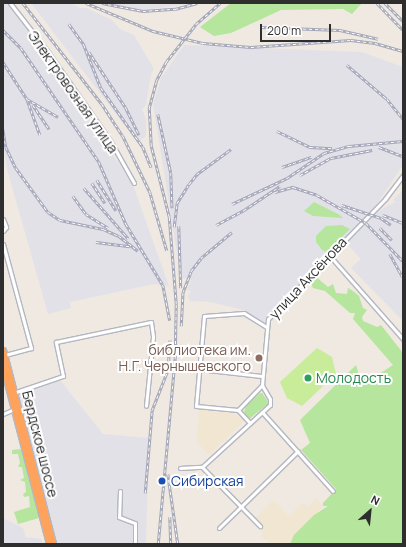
<!DOCTYPE html>
<html>
<head>
<meta charset="utf-8">
<style>
	body { margin:0 }
	#map { position:relative; width:406px; height:547px; overflow:hidden; background:#efe9e1; font-family:Manrope,sans-serif }
	div>[style] { position:absolute }
	.industrial>* { inset:0; background:#e3e1e8 }
	.education>* { inset:0; background:#f0e6d1 }
	.green>* { inset:0; background:#b6e59e }
	.pitch>* { inset:0; background:#c9ec9a }
	.roads { filter:drop-shadow(1px 0 #b4b7c1) drop-shadow(-1px 0 #b4b7c1) drop-shadow(0 1px #b4b7c1) drop-shadow(0 -1px #b4b7c1) }
	.minor>* { height:3px; margin:-1.5px; padding:0 1.5px; transform-origin:1.5px; border-radius:1.5px; background:#fff }
	.highway>* { height:5px; margin:-2.5px; padding:0 2.5px; transform-origin:2.5px; border-radius:2.5px; background:#ffa35c }
	.rail>* { height:2.5px; margin-top:-1.25px; transform-origin:0; background:repeating-linear-gradient(90deg,#fff 0 3px,#a3a6b8 0 6px); box-sizing:border-box; border-block:1px solid #a3a6b8 }
	.dots>* { width:11px; height:11px; translate:-50% -50%; box-sizing:border-box; border:2px solid #fff; border-radius:50% }
	span { translate:-50% -50%; white-space:nowrap; text-align:center; line-height:1.15; -webkit-text-stroke:4px #fff; paint-order:stroke }
	.street-label { font-size:14px; color:#2e2e2e }
	.education-label { font-size:14px; color:#785e54 }
	.right { translate:-100% -50%; text-align:right }
	.leisure-label { font-size:14px; color:#27864d }
	.left { translate:0 -50%; text-align:left }
	.transit-label { font-size:14px; color:#164399 }
	.frame { position:absolute; inset:0; border:4px solid #2e2e2e; pointer-events:none }
	.north { position:absolute; left:350px; top:491px; width:40px; height:40px; -webkit-text-stroke:3px #fff; paint-order:stroke; rotate:27deg; font-size:11px; font-weight:700; line-height:16px; text-align:center; color:#2e2e2e }
	.north::after { content:''; display:block; margin:auto; width:14px; height:18px; background:#2e2e2e; clip-path:polygon(50% 0,100% 100%,50% 72%,0 100%) }
	.scale { position:absolute; left:260px; top:24px; width:71px; height:18px; box-sizing:border-box; border:2px solid #2e2e2e; border-top:0; padding-left:5px; font-size:12px; line-height:14px; white-space:nowrap; color:#2e2e2e; -webkit-text-stroke:3px #fff; paint-order:stroke }
</style>
</head>
<body>
<div id="map">
	<div class="industrial">
		<i style="clip-path:polygon(3px 3px,6px 3px,46px 53px,133px 185px,169px 286px,154px 284px,70px 302px,71px 308px,48px 314px,7px 169px,3px 145px)"></i>
		<i style="clip-path:polygon(31px 3px,71px 3px,80px 8px,86px 8px,112px 20px,120px 29px,134px 35px,154px 69px,151px 74px,146px 105px,142px 109px,146px 119px,146px 136px,141px 140px,126px 127px)"></i>
		<i style="clip-path:polygon(107px 3px,193px 3px,145px 10px)"></i>
		<i style="clip-path:polygon(184px 45px,362px 52px,403px 67px,403px 165px,377px 204px,263px 324px,243px 310px,211px 302px,190px 301px,188px 297px,191px 291px,187px 290px,191px 280px,181px 278px,153px 104px,161px 78px)"></i>
		<i style="clip-path:polygon(403px 190px,403px 321px,351px 268px,361px 259px,346px 243px,380px 210px,395px 202px,393px 200px)"></i>
		<i style="clip-path:polygon(60px 380px,103px 434px,149px 438px,146px 544px,56px 544px,18px 394px)"></i>
		<i style="clip-path:polygon(3px 518px,23px 528px,26px 537px,41px 539px,42px 544px,3px 544px)"></i>
	</div>
	<div class="education">
		<i style="clip-path:polygon(199px 409px,235px 413px,244px 421px,209px 455px,197px 442px)"></i>
		<i style="clip-path:polygon(316px 498px,323px 506px,317px 513px,319px 515px,300px 544px,271px 544px,261px 536px,263px 525px,256px 518px,273px 500px,289px 516px,303px 502px,308px 507px)"></i>
	</div>
	<div class="green">
		<i style="clip-path:polygon(231px 3px,362px 3px,352px 14px,343px 9px,281px 10px,231px 33px,214px 36px,200px 27px)"></i>
		<i style="clip-path:polygon(314px 202px,340px 215px,343px 218px,313px 216px,304px 211px)"></i>
		<i style="clip-path:polygon(342px 225px,350px 229px,327px 252px,322px 250px,316px 242px,316px 236px,326px 226px)"></i>
		<i style="clip-path:polygon(315px 276px,328px 287px,333px 284px,336px 293px,347px 294px,348px 288px,353px 291px,359px 296px,363px 308px,367px 310px,362px 317px,363px 321px,377px 327px,381px 325px,403px 353px,403px 544px,290px 544px,294px 535px,314px 515px,328px 506px,323px 506px,323px 503px,336px 489px,301px 450px,310px 443px,300px 420px,356px 365px,359px 375px,370px 380px,393px 365px,353px 319px,355px 313px,350px 313px,325px 291px,313px 288px,310px 281px)"></i>
		<i style="clip-path:polygon(260px 393px,262px 393px,269px 403px,249px 419px,244px 412px,246px 406px)"></i>
		<i style="clip-path:polygon(21px 449px,39px 518px,18px 524px,14px 512px,30px 507px,29px 496px,24px 497px,23px 494px,26px 492px,25px 482px,20px 480px,24px 478px,22px 467px,18px 467px,20px 463px,18px 454px,12px 454px,12px 450px)"></i>
	</div>
	<div class="pitch">
		<i style="clip-path:polygon(317px 348px,332px 357px,336px 374px,302px 406px,287px 398px,280px 382px)"></i>
	</div>
	<div class="roads">
		<div class="minor">
			<i style="left:10px;top:3px;width:62px;rotate:52.2deg"></i>
			<i style="left:48px;top:52px;width:110px;rotate:55deg"></i>
			<i style="left:111px;top:142px;width:47px;rotate:60.7deg"></i>
			<i style="left:3px;top:219px;width:9px;rotate:69deg"></i>
			<i style="left:6px;top:227px;width:5px;rotate:127deg"></i>
			<i style="left:3px;top:244px;width:108px;rotate:74.9deg"></i>
			<i style="left:31px;top:348px;width:28px;rotate:165deg"></i>
			<i style="left:329px;top:255px;width:112px;rotate:48.6deg"></i>
			<i style="left:199px;top:369px;width:63px;rotate:6.3deg"></i>
			<i style="left:13px;top:393px;width:53px;rotate:-18.8deg"></i>
			<i style="left:63px;top:376px;width:35px;rotate:-102deg"></i>
			<i style="left:56px;top:342px;width:97px;rotate:-11.9deg"></i>
			<i style="left:151px;top:322px;width:15px;rotate:82deg"></i>
			<i style="left:153px;top:337px;width:69px;rotate:95.8deg"></i>
			<i style="left:238px;top:410px;width:42px;rotate:-174.6deg"></i>
			<i style="left:196px;top:406px;width:90px;rotate:-84.9deg"></i>
			<i style="left:204px;top:316px;width:40px;rotate:-4.3deg"></i>
			<i style="left:244px;top:313px;width:26px;rotate:32deg"></i>
			<i style="left:262px;top:412px;width:106px;rotate:48.1deg"></i>
			<i style="left:3px;top:414px;width:12px;rotate:-24deg"></i>
			<i style="left:250px;top:423px;width:18px;rotate:-133deg"></i>
			<i style="left:238px;top:410px;width:35px;rotate:-46deg"></i>
			<i style="left:202px;top:467px;width:83px;rotate:45.5deg"></i>
			<i style="left:180px;top:468px;width:22px;rotate:-3deg"></i>
			<i style="left:202px;top:467px;width:92px;rotate:-42.4deg"></i>
			<i style="left:270px;top:405px;width:6px;rotate:-90deg"></i>
			<i style="left:270px;top:399px;width:16px;rotate:-120deg"></i>
			<i style="left:262px;top:385px;width:66px;rotate:-84.8deg"></i>
			<i style="left:268px;top:319px;width:168px;rotate:-45.7deg"></i>
			<i style="left:385px;top:199px;width:30px;rotate:-53deg"></i>
			<i style="left:120px;top:491px;width:26px;rotate:92deg"></i>
			<i style="left:119px;top:517px;width:17px;rotate:21deg"></i>
			<i style="left:135px;top:523px;width:21px;rotate:90deg"></i>
			<i style="left:219px;top:528px;width:110px;rotate:-44.3deg"></i>
		</div>
		<div class="highway">
			<i style="left:3px;top:350px;width:200px;rotate:75.5deg"></i>
			<i style="left:3px;top:367px;width:183px;rotate:75.4deg"></i>
		</div>
	</div>
	<div class="rail">
		<i style="left:23px;top:3px;width:128px;rotate:52deg"></i>
		<i style="left:102px;top:104px;width:38px;rotate:57deg"></i>
		<i style="left:123px;top:136px;width:62px;rotate:64.3deg"></i>
		<i style="left:150px;top:192px;width:61px;rotate:73.9deg"></i>
		<i style="left:86px;top:3px;width:73px;rotate:22.7deg"></i>
		<i style="left:153px;top:31px;width:51px;rotate:13.5deg"></i>
		<i style="left:203px;top:43px;width:48px;rotate:4.8deg"></i>
		<i style="left:251px;top:47px;width:100px;rotate:-4deg"></i>
		<i style="left:351px;top:40px;width:24px;rotate:7deg"></i>
		<i style="left:375px;top:43px;width:29px;rotate:16deg"></i>
		<i style="left:102px;top:3px;width:42px;rotate:11deg"></i>
		<i style="left:143px;top:11px;width:32px;rotate:-4deg"></i>
		<i style="left:175px;top:9px;width:23px;rotate:-15deg"></i>
		<i style="left:377px;top:3px;width:37px;rotate:46deg"></i>
		<i style="left:385px;top:3px;width:25px;rotate:45deg"></i>
		<i style="left:69px;top:24px;width:26px;rotate:54deg"></i>
		<i style="left:84px;top:45px;width:46px;rotate:68.4deg"></i>
		<i style="left:101px;top:88px;width:72px;rotate:54.6deg"></i>
		<i style="left:143px;top:147px;width:22px;rotate:68deg"></i>
		<i style="left:261px;top:27px;width:79px;rotate:2.2deg"></i>
		<i style="left:340px;top:30px;width:39px;rotate:13deg"></i>
		<i style="left:3px;top:30px;width:25px;rotate:45deg"></i>
		<i style="left:21px;top:48px;width:138px;rotate:55.6deg"></i>
		<i style="left:99px;top:162px;width:68px;rotate:66.5deg"></i>
		<i style="left:126px;top:224px;width:71px;rotate:58.8deg"></i>
		<i style="left:163px;top:285px;width:36px;rotate:79deg"></i>
		<i style="left:89px;top:52px;width:67px;rotate:56.5deg"></i>
		<i style="left:126px;top:108px;width:30px;rotate:64deg"></i>
		<i style="left:3px;top:62px;width:44px;rotate:57deg"></i>
		<i style="left:27px;top:99px;width:38px;rotate:70deg"></i>
		<i style="left:347px;top:65px;width:52px;rotate:40.4deg"></i>
		<i style="left:387px;top:99px;width:26px;rotate:51deg"></i>
		<i style="left:27px;top:99px;width:36px;rotate:30deg"></i>
		<i style="left:33px;top:105px;width:29px;rotate:56deg"></i>
		<i style="left:158px;top:114px;width:60px;rotate:77.6deg"></i>
		<i style="left:171px;top:173px;width:35px;rotate:88deg"></i>
		<i style="left:3px;top:129px;width:18px;rotate:81deg"></i>
		<i style="left:6px;top:147px;width:23px;rotate:65deg"></i>
		<i style="left:16px;top:168px;width:54px;rotate:54deg"></i>
		<i style="left:48px;top:212px;width:14px;rotate:34deg"></i>
		<i style="left:60px;top:220px;width:44px;rotate:11.8deg"></i>
		<i style="left:103px;top:229px;width:17px;rotate:24deg"></i>
		<i style="left:119px;top:236px;width:24px;rotate:38deg"></i>
		<i style="left:277px;top:131px;width:37px;rotate:26deg"></i>
		<i style="left:310px;top:147px;width:22px;rotate:3deg"></i>
		<i style="left:379px;top:147px;width:26px;rotate:21deg"></i>
		<i style="left:282px;top:167px;width:31px;rotate:-19deg"></i>
		<i style="left:300px;top:175px;width:35px;rotate:-29deg"></i>
		<i style="left:331px;top:158px;width:42px;rotate:-11deg"></i>
		<i style="left:97px;top:180px;width:36px;rotate:58deg"></i>
		<i style="left:92px;top:183px;width:24px;rotate:57deg"></i>
		<i style="left:84px;top:188px;width:67px;rotate:48.7deg"></i>
		<i style="left:275px;top:192px;width:19px;rotate:-16deg"></i>
		<i style="left:293px;top:187px;width:25px;rotate:18deg"></i>
		<i style="left:317px;top:195px;width:56px;rotate:29.7deg"></i>
		<i style="left:366px;top:223px;width:53px;rotate:45.8deg"></i>
		<i style="left:73px;top:196px;width:22px;rotate:54deg"></i>
		<i style="left:86px;top:214px;width:26px;rotate:32deg"></i>
		<i style="left:232px;top:204px;width:61px;rotate:-25.3deg"></i>
		<i style="left:287px;top:178px;width:45px;rotate:-34deg"></i>
		<i style="left:324px;top:153px;width:26px;rotate:-16deg"></i>
		<i style="left:349px;top:146px;width:54px;rotate:-5.3deg"></i>
		<i style="left:342px;top:205px;width:41px;rotate:18.4deg"></i>
		<i style="left:381px;top:218px;width:12px;rotate:35deg"></i>
		<i style="left:383px;top:215px;width:22px;rotate:22deg"></i>
		<i style="left:216px;top:225px;width:32px;rotate:-28deg"></i>
		<i style="left:244px;top:210px;width:43px;rotate:-33.7deg"></i>
		<i style="left:179px;top:226px;width:62px;rotate:88.2deg"></i>
		<i style="left:174px;top:227px;width:24px;rotate:-83deg"></i>
		<i style="left:177px;top:203px;width:22px;rotate:-58deg"></i>
		<i style="left:189px;top:184px;width:13px;rotate:-51deg"></i>
		<i style="left:197px;top:174px;width:42px;rotate:-36.3deg"></i>
		<i style="left:380px;top:228px;width:17px;rotate:45deg"></i>
		<i style="left:96px;top:242px;width:34px;rotate:7deg"></i>
		<i style="left:390px;top:254px;width:26px;rotate:61deg"></i>
		<i style="left:181px;top:326px;width:34px;rotate:-87deg"></i>
		<i style="left:183px;top:292px;width:22px;rotate:-69deg"></i>
		<i style="left:191px;top:271px;width:16px;rotate:-52deg"></i>
		<i style="left:201px;top:258px;width:40px;rotate:-40deg"></i>
		<i style="left:168px;top:367px;width:27px;rotate:-86deg"></i>
		<i style="left:168px;top:474px;width:71px;rotate:81.9deg"></i>
		<i style="left:145px;top:493px;width:83px;rotate:-85.2deg"></i>
		<i style="left:152px;top:410px;width:41px;rotate:-68.5deg"></i>
		<i style="left:170px;top:517px;width:27px;rotate:88deg"></i>
		<i style="left:158px;top:544px;width:189px;rotate:-84.8deg"></i>
		<i style="left:175px;top:356px;width:52px;rotate:-88.9deg"></i>
		<i style="left:176px;top:304px;width:87px;rotate:-94.6deg"></i>
		<i style="left:169px;top:217px;width:73px;rotate:-104.2deg"></i>
		<i style="left:151px;top:146px;width:38px;rotate:-93deg"></i>
		<i style="left:149px;top:108px;width:28px;rotate:-75deg"></i>
		<i style="left:156px;top:81px;width:21px;rotate:-62deg"></i>
		<i style="left:166px;top:62px;width:48px;rotate:-51.7deg"></i>
		<i style="left:196px;top:24px;width:32px;rotate:-41deg"></i>
	</div>
	<div class="dots">
		<i style="left:259px;top:358px;background:#8d6e63"></i>
		<i style="left:308px;top:378px;background:#2e9e5b"></i>
		<i style="left:162px;top:481px;background:#1a4fb4"></i>
	</div>
	<div class="street-label">
		<span style="left:73px;top:92px;rotate:55deg">Электровозная улица</span>
		<span style="left:308px;top:278px;rotate:-47deg">улица Аксёнова</span>
		<span style="left:40px;top:444px;rotate:76deg">Бердское шоссе</span>
	</div>
	<div class="education-label">
		<span class="right" style="left:251px;top:358px">библиотека им.<br>Н.Г. Чернышевского</span>
	</div>
	<div class="leisure-label">
		<span class="left" style="left:316px;top:378px">Молодость</span>
	</div>
	<div class="transit-label">
		<span class="left" style="left:171px;top:481px">Сибирская</span>
	</div>
	<div class="frame"></div>
	<div class="north">N</div>
	<div class="scale">200 m</div>
</div>
</body>
</html>
